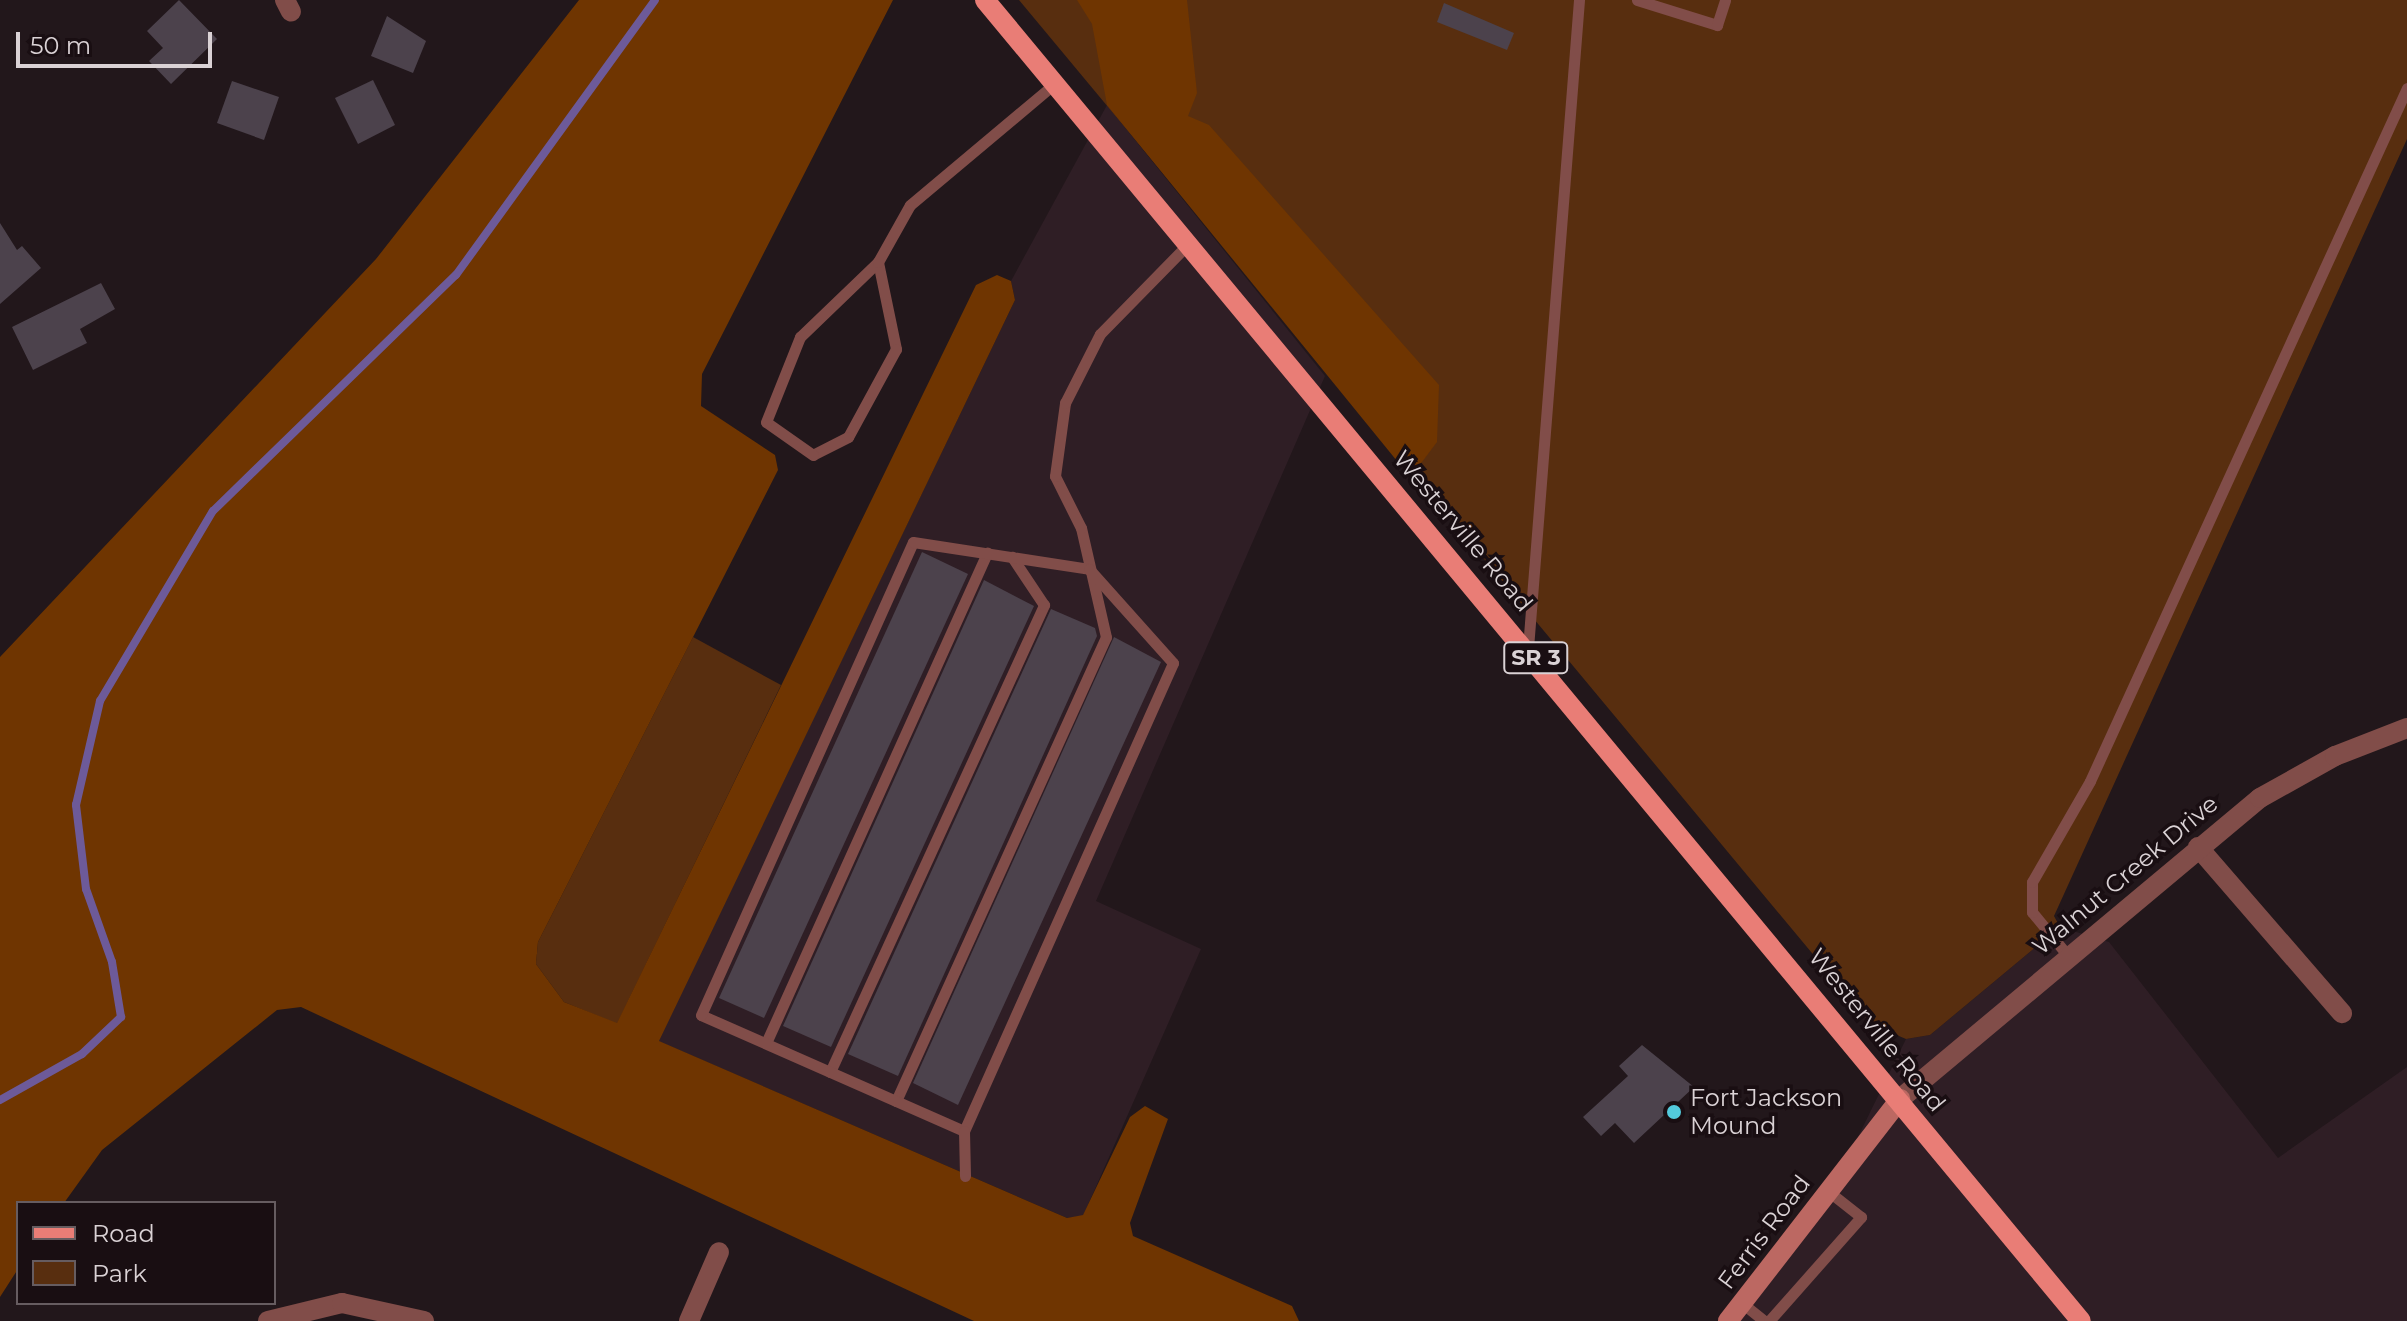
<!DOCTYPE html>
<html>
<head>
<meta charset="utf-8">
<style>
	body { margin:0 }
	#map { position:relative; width:2407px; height:1321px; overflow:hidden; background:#22171b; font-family:Montserrat,sans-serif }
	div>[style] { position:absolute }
	.built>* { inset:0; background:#2f1e25 }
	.green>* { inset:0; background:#582e0f }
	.forest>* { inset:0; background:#6f3501 }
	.stream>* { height:8px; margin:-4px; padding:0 4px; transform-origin:4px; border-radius:4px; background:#6d5a99 }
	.building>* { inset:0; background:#4c424c }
	.lane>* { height:11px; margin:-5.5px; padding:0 5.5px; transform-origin:5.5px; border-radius:5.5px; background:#814d49 }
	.street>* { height:20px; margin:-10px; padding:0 10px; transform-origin:10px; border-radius:10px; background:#814d49 }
	.secondary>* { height:20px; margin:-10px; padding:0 10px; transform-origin:10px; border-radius:10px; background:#bc6862 }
	.primary>* { height:20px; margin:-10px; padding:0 10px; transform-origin:10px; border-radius:10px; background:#e97d76 }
	.dots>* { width:22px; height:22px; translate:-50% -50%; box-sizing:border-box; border:4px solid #190e12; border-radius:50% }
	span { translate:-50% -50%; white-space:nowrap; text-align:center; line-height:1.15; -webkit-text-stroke:7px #190e12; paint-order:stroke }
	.shield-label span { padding:2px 6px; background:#190e12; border:2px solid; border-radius:6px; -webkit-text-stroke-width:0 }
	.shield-label { font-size:22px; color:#dad2d5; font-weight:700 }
	.street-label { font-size:24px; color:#dad2d5 }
	.poi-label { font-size:24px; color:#dad2d5 }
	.left { translate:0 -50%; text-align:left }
	.legend { position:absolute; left:16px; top:1201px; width:260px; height:104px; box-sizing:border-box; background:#190e12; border:2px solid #665c60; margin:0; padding:10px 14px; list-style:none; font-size:24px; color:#dad2d5 }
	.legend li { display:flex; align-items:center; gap:16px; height:40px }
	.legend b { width:40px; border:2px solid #665c60 }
	.scale { position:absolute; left:16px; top:32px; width:196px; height:36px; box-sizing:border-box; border:4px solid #dad2d5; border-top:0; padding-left:10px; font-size:24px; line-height:28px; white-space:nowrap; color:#dad2d5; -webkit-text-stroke:6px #190e12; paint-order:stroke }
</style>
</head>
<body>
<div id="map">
	<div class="built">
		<i style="clip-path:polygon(1107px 105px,1325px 376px,1096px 901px,1201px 949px,1083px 1216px,1067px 1218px,658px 1041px,1015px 300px,1011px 281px)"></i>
		<i style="clip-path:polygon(2060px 927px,2109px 942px,2278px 1158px,2407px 1067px,2407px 1321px,1722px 1321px,1854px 1145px,1906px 1039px,1930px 1035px)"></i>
	</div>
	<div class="green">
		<i style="clip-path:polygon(1019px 0,2407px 0,2407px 139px,2054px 916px,2060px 927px,1930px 1035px,1906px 1039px,1871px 1024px)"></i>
		<i style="clip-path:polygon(693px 637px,781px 685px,617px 1024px,564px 1002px,536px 964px,538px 942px)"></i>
	</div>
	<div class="forest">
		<i style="clip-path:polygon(579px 0,893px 0,702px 374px,701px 406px,775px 455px,778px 470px,538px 942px,536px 964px,564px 1002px,617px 1023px,976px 285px,997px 275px,1011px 281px,1015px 300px,659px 1041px,1067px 1218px,1083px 1215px,1130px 1117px,1145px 1106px,1168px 1119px,1130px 1223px,1133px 1236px,1292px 1306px,1299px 1321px,974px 1321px,301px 1007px,277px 1010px,102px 1150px,64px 1203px,18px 1203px,18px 1269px,0 1297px,0 657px,376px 259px)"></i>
		<i style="clip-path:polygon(1077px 0,1187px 0,1197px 93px,1188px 116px,1209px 125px,1439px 385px,1437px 442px,1419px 466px,1397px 461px,1107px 105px,1092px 24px)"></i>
	</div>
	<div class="stream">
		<i style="left:0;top:1100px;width:94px;rotate:-29.3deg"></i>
		<i style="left:82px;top:1054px;width:54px;rotate:-43.5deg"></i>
		<i style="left:121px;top:1017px;width:56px;rotate:-99.3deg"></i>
		<i style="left:112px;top:962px;width:77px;rotate:-109.6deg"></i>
		<i style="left:86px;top:889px;width:85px;rotate:-96.8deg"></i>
		<i style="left:76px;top:805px;width:107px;rotate:-77deg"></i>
		<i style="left:100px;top:701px;width:221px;rotate:-59.3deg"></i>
		<i style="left:213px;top:511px;width:339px;rotate:-44.2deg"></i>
		<i style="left:456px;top:275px;width:339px;rotate:-54.1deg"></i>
	</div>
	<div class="building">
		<i style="clip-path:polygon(179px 0,217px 39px,171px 84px,149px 61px,163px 48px,147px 31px)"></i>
		<i style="clip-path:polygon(1444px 3px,1514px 33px,1507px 50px,1437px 22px)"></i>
		<i style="clip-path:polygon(387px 16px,426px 41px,413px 73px,371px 56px)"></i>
		<i style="clip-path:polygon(373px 80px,395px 125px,358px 144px,335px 98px)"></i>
		<i style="clip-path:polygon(232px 81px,279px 97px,264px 140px,217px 123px)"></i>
		<i style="clip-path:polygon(0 223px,17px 250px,22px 246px,41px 268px,0 304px)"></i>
		<i style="clip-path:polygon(101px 283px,115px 309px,80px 329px,87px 343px,33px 370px,12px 327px)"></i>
		<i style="clip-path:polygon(922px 552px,968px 574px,764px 1018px,719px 998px)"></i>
		<i style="clip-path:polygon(984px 580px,1034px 606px,831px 1047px,783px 1026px)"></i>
		<i style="clip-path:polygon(1051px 609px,1095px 628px,1097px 636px,898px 1076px,848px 1054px)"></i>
		<i style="clip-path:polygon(1114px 637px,1161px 662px,958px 1105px,913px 1083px)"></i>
		<i style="clip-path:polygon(1642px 1045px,1694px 1087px,1634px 1143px,1615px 1123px,1601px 1136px,1583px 1117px,1628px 1076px,1619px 1066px)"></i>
	</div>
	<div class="lane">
		<i style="left:1637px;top:0;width:84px;rotate:17.4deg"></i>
		<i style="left:1717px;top:25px;width:26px;rotate:-72deg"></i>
		<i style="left:878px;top:262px;width:89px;rotate:78.3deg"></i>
		<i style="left:896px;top:349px;width:100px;rotate:118.6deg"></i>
		<i style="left:848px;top:437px;width:39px;rotate:153deg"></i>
		<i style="left:813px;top:455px;width:57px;rotate:-144.9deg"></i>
		<i style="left:766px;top:422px;width:92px;rotate:-68.2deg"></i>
		<i style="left:800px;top:337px;width:108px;rotate:-43.9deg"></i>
		<i style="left:878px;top:262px;width:65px;rotate:-60.7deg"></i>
		<i style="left:910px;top:205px;width:188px;rotate:-40deg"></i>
		<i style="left:1528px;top:648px;width:650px;rotate:-85.5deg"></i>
		<i style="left:2069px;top:957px;width:58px;rotate:-129.4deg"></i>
		<i style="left:2032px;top:912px;width:30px;rotate:-90deg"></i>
		<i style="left:2032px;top:882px;width:116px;rotate:-60.1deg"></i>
		<i style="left:2090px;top:781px;width:762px;rotate:-65.42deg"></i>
		<i style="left:766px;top:1043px;width:538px;rotate:-65.72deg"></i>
		<i style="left:830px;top:1072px;width:514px;rotate:-65.38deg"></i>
		<i style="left:1044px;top:605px;width:58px;rotate:-123.7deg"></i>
		<i style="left:896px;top:1101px;width:509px;rotate:-65.65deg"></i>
		<i style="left:1106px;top:637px;width:112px;rotate:-102.9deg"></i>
		<i style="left:1081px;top:528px;width:58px;rotate:-116.6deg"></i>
		<i style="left:1055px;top:476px;width:74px;rotate:-82.2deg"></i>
		<i style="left:1065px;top:403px;width:77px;rotate:-63.1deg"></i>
		<i style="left:1100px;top:334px;width:127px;rotate:-45.6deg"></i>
		<i style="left:964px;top:1131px;width:287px;rotate:-156.2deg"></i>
		<i style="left:701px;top:1015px;width:518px;rotate:-65.86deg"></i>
		<i style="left:913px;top:542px;width:178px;rotate:8.7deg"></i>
		<i style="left:1089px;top:569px;width:126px;rotate:48.2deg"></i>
		<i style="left:1173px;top:663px;width:513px;rotate:114.06deg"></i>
		<i style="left:964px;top:1131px;width:45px;rotate:88.7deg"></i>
		<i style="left:1742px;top:1303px;width:28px;rotate:39deg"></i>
		<i style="left:1769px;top:1321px;width:139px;rotate:-48.5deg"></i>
		<i style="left:1861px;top:1217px;width:42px;rotate:-141.8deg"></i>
	</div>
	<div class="street">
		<i style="left:285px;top:0;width:13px;rotate:63deg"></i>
		<i style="left:2198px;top:847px;width:220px;rotate:49.1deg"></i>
		<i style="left:1900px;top:1099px;width:469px;rotate:-39.9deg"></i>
		<i style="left:2260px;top:798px;width:86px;rotate:-29.2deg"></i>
		<i style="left:2335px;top:756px;width:77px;rotate:-21.3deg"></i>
		<i style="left:268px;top:1321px;width:76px;rotate:-13.7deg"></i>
		<i style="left:342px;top:1303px;width:84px;rotate:12.4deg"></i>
		<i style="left:689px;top:1321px;width:75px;rotate:-66.5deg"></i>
	</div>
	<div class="secondary">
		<i style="left:1728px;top:1321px;width:281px;rotate:-52.2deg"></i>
	</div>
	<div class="primary">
		<i style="left:985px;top:0;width:1716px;rotate:50.32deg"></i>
	</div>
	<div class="dots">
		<i style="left:1674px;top:1112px;background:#53cadc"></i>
	</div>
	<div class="shield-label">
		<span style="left:1536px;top:658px">SR 3</span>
	</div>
	<div class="street-label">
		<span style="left:1463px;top:531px;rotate:50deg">Westerville Road</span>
		<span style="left:2125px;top:875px;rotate:-40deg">Walnut Creek Drive</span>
		<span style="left:1877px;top:1030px;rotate:51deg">Westerville Road</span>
		<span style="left:1764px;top:1232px;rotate:-53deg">Ferris Road</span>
	</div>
	<div class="poi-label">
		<span class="left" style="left:1690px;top:1112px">Fort Jackson<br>Mound</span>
	</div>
	<ul class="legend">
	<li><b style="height:10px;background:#e97d76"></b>Road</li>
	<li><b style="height:22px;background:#582e0f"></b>Park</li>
	</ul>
	<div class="scale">50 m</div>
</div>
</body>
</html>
